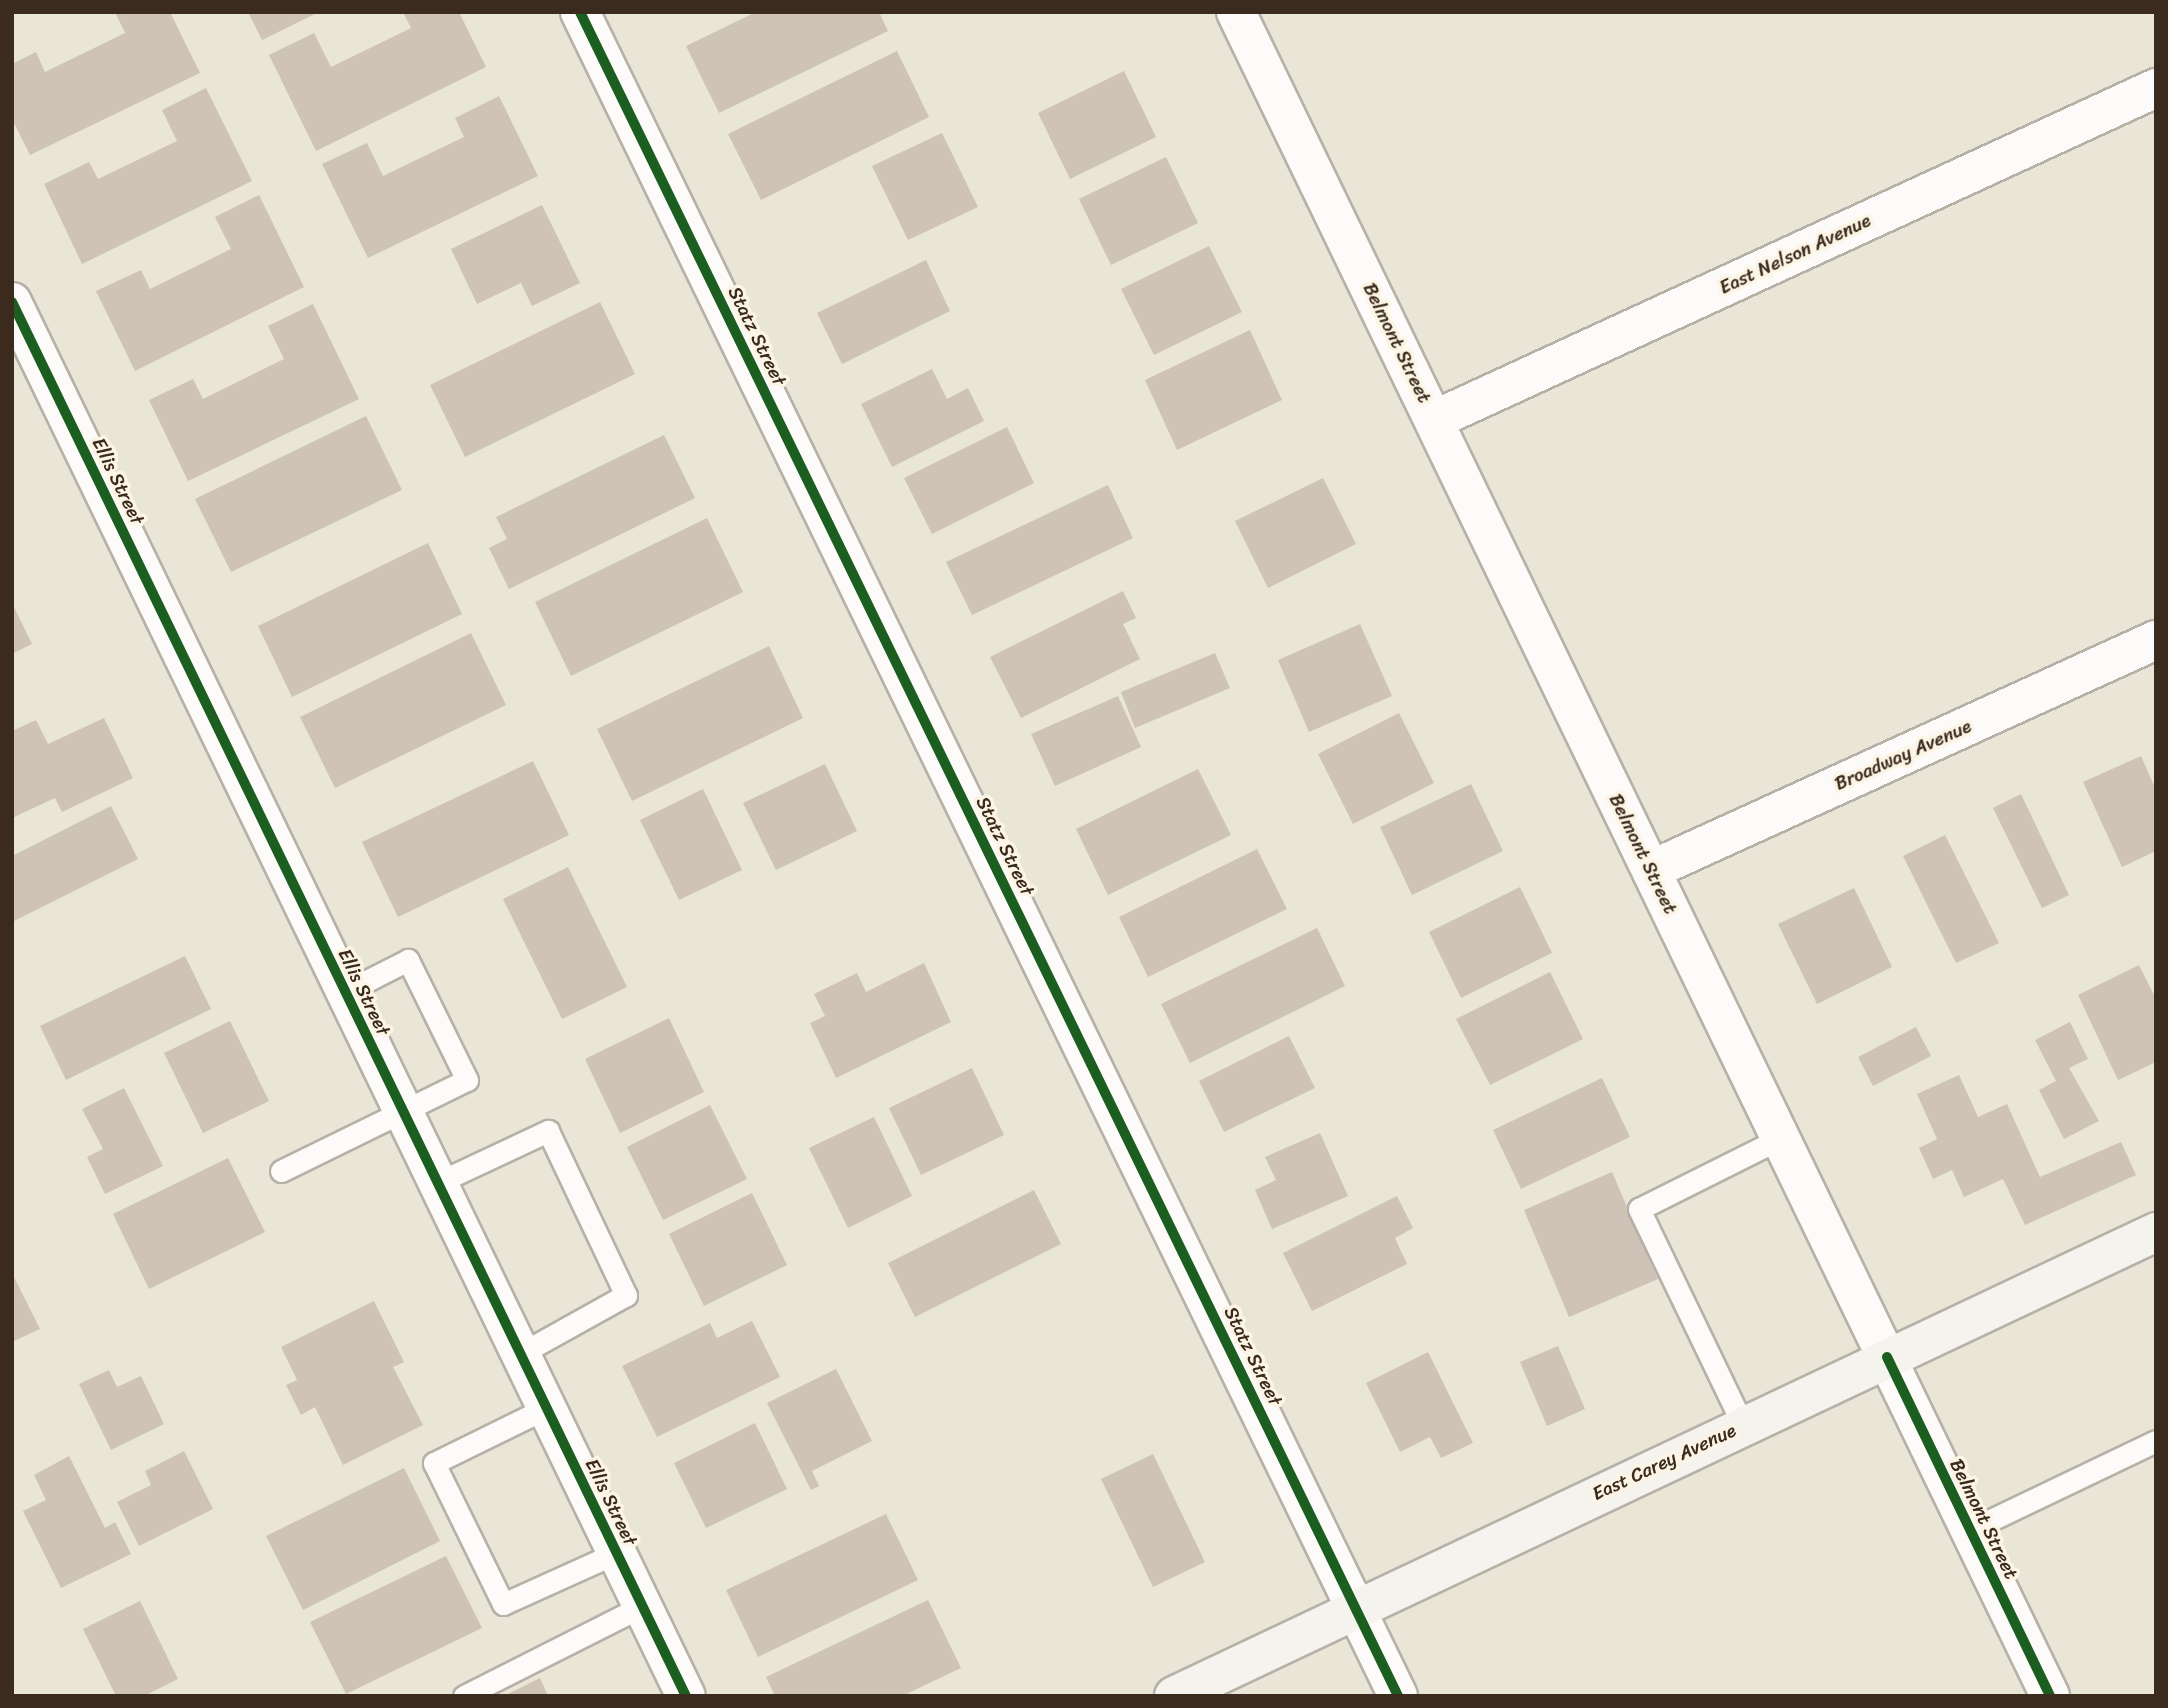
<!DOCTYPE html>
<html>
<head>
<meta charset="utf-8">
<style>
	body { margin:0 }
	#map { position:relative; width:2168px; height:1708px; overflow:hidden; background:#e9e5d7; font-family:Sriracha,sans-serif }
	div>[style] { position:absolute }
	.building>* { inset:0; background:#cfc3b8 }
	.roads { filter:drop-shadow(2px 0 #b6b1a7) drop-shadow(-2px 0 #b6b1a7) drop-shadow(0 2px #b6b1a7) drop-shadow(0 -2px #b6b1a7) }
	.service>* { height:21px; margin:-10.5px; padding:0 10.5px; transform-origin:10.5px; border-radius:10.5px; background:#fcfbf9 }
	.minor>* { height:38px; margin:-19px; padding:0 19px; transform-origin:19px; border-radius:19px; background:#fcfbf9 }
	.tertiary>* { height:38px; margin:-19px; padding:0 19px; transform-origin:19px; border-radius:19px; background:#fcfbf9 }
	.secondary>* { height:38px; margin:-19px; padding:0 19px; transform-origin:19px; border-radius:19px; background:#f5f3ee }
	.cycleway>* { height:10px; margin:-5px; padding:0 5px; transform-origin:5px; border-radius:5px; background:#1b5e20 }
	span { translate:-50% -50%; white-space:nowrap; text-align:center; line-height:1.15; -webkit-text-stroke:7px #fcf5e5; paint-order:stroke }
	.street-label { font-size:19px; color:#3b2a1e }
	.frame { position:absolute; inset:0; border:14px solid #3b2a1e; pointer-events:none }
</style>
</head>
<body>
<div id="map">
	<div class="building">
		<i style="clip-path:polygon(115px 12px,170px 12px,200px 73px,30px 155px,12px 119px,12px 64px,36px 52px,45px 72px,125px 33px)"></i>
		<i style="clip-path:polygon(248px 12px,319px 12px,262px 40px)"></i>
		<i style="clip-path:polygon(403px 12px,459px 12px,486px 67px,316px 151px,269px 55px,314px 33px,331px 67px,411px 28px)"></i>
		<i style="clip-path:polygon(756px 12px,879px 12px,888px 31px,719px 113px,686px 46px)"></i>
		<i style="clip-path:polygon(897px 51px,929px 117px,761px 200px,728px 134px)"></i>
		<i style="clip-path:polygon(1124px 71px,1156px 137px,1070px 179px,1038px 113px)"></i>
		<i style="clip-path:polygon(206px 88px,252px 181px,82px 264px,44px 184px,89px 162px,98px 179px,177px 141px,162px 110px)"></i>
		<i style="clip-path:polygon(499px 96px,538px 176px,368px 258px,322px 164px,367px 143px,383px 176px,464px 137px,455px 118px)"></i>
		<i style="clip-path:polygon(942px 133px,978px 207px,908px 240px,872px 166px)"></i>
		<i style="clip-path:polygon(1166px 157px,1198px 223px,1111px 265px,1079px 199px)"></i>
		<i style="clip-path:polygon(259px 195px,304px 287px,135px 371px,96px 291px,141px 270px,150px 289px,231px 249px,215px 217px)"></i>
		<i style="clip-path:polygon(542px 205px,580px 283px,532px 306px,521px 283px,477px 304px,451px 249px)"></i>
		<i style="clip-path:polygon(1209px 246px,1242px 312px,1154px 355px,1121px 289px)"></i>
		<i style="clip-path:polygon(926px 260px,950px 311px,842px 364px,817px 313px)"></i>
		<i style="clip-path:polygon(600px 302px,635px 374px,465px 457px,430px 385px)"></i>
		<i style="clip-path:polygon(313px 304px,359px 399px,188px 481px,149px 400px,193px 379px,203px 399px,284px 359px,268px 326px)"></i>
		<i style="clip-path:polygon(1250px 330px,1282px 400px,1177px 450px,1145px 380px)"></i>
		<i style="clip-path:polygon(932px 369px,947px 399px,968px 388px,984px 421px,892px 467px,861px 404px)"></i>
		<i style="clip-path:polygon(366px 416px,402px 490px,231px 572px,195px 499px)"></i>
		<i style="clip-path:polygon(1007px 427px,1034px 483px,932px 534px,904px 478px)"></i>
		<i style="clip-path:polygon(664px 435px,695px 498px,509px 589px,489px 548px,507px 539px,496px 517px)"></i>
		<i style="clip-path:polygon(1323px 478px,1356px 544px,1268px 588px,1235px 521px)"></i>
		<i style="clip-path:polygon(1108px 485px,1133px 538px,972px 615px,946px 562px)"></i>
		<i style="clip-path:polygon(707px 518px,743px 592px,571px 676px,535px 602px)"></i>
		<i style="clip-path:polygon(428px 543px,462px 614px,292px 697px,258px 626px)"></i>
		<i style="clip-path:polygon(1123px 591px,1136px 618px,1123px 624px,1140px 659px,1021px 718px,990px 657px)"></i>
		<i style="clip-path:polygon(12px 603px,32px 644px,12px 654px)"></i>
		<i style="clip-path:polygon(1360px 624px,1392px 696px,1309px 732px,1278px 660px)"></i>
		<i style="clip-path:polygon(471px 633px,506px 705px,335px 788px,300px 717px)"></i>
		<i style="clip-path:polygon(769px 646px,803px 718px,632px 801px,597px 729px)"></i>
		<i style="clip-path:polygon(1215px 653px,1230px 688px,1135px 728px,1121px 692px)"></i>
		<i style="clip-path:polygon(1118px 696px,1141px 747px,1055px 786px,1031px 734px)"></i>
		<i style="clip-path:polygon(1399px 713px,1434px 783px,1353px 824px,1318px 754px)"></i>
		<i style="clip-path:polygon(104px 718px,133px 778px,62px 812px,55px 798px,12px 818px,12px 731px,36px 720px,48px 744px)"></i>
		<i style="clip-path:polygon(2141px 756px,2156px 790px,2156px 851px,2122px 867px,2083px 782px)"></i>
		<i style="clip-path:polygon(533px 761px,569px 835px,398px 917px,362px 842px)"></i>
		<i style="clip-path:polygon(825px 764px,857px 831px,776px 870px,743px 803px)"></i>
		<i style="clip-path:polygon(1198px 769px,1231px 835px,1108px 895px,1076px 829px)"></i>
		<i style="clip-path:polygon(1471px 784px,1503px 851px,1412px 895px,1380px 827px)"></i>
		<i style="clip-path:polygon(703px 789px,742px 870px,679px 900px,640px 820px)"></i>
		<i style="clip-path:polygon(2021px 794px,2069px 895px,2042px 908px,1993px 808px)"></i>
		<i style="clip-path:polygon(111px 806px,138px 859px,12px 922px,12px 856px)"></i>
		<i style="clip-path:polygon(1945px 835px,1999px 943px,1956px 963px,1903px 856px)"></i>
		<i style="clip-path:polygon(1257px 849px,1287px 909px,1148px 977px,1119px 917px)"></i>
		<i style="clip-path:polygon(568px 867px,627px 987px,562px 1019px,503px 899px)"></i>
		<i style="clip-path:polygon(1520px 887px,1552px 953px,1461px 998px,1429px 932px)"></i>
		<i style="clip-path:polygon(1854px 888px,1892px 967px,1817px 1004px,1778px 924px)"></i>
		<i style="clip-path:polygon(1317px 928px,1345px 986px,1190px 1063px,1161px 1004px)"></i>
		<i style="clip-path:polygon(185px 956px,211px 1009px,66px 1080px,40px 1026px)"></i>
		<i style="clip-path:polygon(924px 963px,951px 1022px,836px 1078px,810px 1023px,825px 1016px,814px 994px,857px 973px,866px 992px)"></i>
		<i style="clip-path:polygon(2139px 965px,2156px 999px,2156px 1062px,2118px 1080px,2078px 995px)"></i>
		<i style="clip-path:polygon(1550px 972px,1583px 1039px,1490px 1085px,1456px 1019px)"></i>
		<i style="clip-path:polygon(669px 1018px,704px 1092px,620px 1133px,585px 1059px)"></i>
		<i style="clip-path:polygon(230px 1021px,269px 1101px,203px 1133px,164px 1053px)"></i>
		<i style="clip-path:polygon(2070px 1022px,2088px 1059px,2069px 1068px,2099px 1121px,2064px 1139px,2039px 1090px,2056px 1081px,2035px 1040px)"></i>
		<i style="clip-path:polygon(1916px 1027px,1931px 1056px,1873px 1086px,1858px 1057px)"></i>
		<i style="clip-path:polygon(1289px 1036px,1315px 1088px,1224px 1132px,1199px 1081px)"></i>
		<i style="clip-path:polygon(972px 1068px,1004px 1135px,921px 1175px,889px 1108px)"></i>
		<i style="clip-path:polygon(1959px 1075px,1978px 1117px,2007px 1104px,2040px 1177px,2121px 1142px,2136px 1175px,2025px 1225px,2003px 1179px,1964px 1197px,1952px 1170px,1933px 1179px,1919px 1148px,1937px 1139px,1917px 1094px)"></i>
		<i style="clip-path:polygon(1602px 1078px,1630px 1137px,1521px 1189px,1493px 1130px)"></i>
		<i style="clip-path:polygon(124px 1088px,163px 1166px,105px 1194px,87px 1157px,103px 1149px,82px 1109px)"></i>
		<i style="clip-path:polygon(710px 1105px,747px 1179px,663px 1220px,627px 1147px)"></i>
		<i style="clip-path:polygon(874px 1117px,912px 1196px,848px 1228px,809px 1148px)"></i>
		<i style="clip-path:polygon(1320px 1133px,1348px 1196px,1272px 1229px,1255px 1190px,1276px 1180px,1265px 1157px)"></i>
		<i style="clip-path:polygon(228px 1158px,265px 1232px,149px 1289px,113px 1214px)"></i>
		<i style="clip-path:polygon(1612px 1172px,1658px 1279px,1569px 1317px,1524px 1210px)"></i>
		<i style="clip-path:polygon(1034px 1190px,1061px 1244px,915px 1317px,888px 1263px)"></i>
		<i style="clip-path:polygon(752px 1193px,787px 1265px,704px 1306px,669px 1234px)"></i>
		<i style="clip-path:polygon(1397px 1196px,1413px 1228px,1395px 1238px,1407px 1264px,1312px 1311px,1283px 1253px)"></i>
		<i style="clip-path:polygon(12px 1273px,40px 1329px,12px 1342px)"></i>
		<i style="clip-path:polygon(374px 1301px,404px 1362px,393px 1367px,423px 1425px,343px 1465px,315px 1407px,301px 1415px,286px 1385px,297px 1380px,281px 1347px)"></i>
		<i style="clip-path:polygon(752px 1321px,780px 1377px,657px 1437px,622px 1366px,710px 1323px,717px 1338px)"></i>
		<i style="clip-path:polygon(1558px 1346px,1585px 1409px,1547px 1426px,1520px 1362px)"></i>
		<i style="clip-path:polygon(1428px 1352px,1473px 1443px,1441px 1458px,1430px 1437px,1400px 1452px,1366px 1383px)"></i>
		<i style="clip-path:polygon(836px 1369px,872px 1441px,812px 1471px,819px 1486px,811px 1490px,767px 1403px)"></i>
		<i style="clip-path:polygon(109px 1370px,117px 1387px,141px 1376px,164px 1424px,111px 1450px,79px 1384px)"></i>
		<i style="clip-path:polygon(755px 1423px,787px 1489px,706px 1528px,674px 1463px)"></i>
		<i style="clip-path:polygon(184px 1451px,213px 1509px,139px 1546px,117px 1502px,151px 1485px,145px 1471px)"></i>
		<i style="clip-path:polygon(1153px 1454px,1205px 1562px,1153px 1587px,1101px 1479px)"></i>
		<i style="clip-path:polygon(69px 1456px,105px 1528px,115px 1522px,131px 1554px,61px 1588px,23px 1511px,46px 1500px,34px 1475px)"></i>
		<i style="clip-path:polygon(404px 1468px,440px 1541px,303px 1610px,266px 1536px)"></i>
		<i style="clip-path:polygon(886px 1514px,918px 1580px,758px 1657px,726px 1590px)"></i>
		<i style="clip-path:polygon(446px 1556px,482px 1628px,346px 1694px,310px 1622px)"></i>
		<i style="clip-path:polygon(928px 1600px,961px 1668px,902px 1696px,775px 1696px,766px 1677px)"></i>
		<i style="clip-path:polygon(140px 1601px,178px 1679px,144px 1696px,116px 1696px,83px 1629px)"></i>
		<i style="clip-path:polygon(540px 1678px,548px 1696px,504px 1696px)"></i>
	</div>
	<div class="roads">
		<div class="service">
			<i style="left:281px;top:1171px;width:207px;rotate:-26.1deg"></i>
			<i style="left:467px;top:1080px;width:134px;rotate:-116.2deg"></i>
			<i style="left:408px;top:960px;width:71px;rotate:153.1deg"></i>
			<i style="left:437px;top:1183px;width:123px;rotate:-25.1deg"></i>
			<i style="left:548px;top:1131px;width:182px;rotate:64.6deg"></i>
			<i style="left:626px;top:1295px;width:121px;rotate:150.9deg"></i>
			<i style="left:546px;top:1408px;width:125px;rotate:153.8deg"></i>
			<i style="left:434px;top:1463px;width:157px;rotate:63.9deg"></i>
			<i style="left:503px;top:1604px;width:124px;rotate:-24.3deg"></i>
			<i style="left:1743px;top:1425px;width:240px;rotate:-115.7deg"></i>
			<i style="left:1639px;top:1209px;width:159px;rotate:-26.6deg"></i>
			<i style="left:1970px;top:1530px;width:206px;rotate:-25.6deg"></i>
			<i style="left:464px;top:1696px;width:199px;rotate:-26.8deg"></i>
		</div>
		<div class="minor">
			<i style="left:580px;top:12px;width:1872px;rotate:64.09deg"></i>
			<i style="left:12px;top:302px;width:1548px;rotate:64.2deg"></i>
			<i style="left:1434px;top:420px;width:795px;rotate:-24.69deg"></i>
			<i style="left:1651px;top:870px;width:555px;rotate:-24.49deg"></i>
		</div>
		<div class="tertiary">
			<i style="left:1236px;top:12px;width:1870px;rotate:64.2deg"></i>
		</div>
		<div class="secondary">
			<i style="left:1174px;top:1696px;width:1086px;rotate:-25.29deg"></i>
		</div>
	</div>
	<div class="cycleway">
		<i style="left:580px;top:12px;width:1872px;rotate:64.09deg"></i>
		<i style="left:12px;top:302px;width:1548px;rotate:64.2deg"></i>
		<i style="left:1887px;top:1357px;width:376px;rotate:64.3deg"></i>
	</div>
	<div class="street-label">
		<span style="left:1795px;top:254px;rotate:-25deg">East Nelson Avenue</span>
		<span style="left:757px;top:336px;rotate:64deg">Statz Street</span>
		<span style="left:1397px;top:343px;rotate:64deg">Belmont Street</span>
		<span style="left:118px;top:481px;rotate:64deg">Ellis Street</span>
		<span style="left:1903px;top:755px;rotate:-24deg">Broadway Avenue</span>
		<span style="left:1005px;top:846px;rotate:64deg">Statz Street</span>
		<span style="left:1643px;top:854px;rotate:64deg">Belmont Street</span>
		<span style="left:364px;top:992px;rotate:64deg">Ellis Street</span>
		<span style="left:1253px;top:1356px;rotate:64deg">Statz Street</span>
		<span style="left:1664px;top:1462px;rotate:-25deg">East Carey Avenue</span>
		<span style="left:611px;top:1502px;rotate:64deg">Ellis Street</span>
		<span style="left:1984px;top:1519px;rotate:64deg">Belmont Street</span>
	</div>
	<div class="frame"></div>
</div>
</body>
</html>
